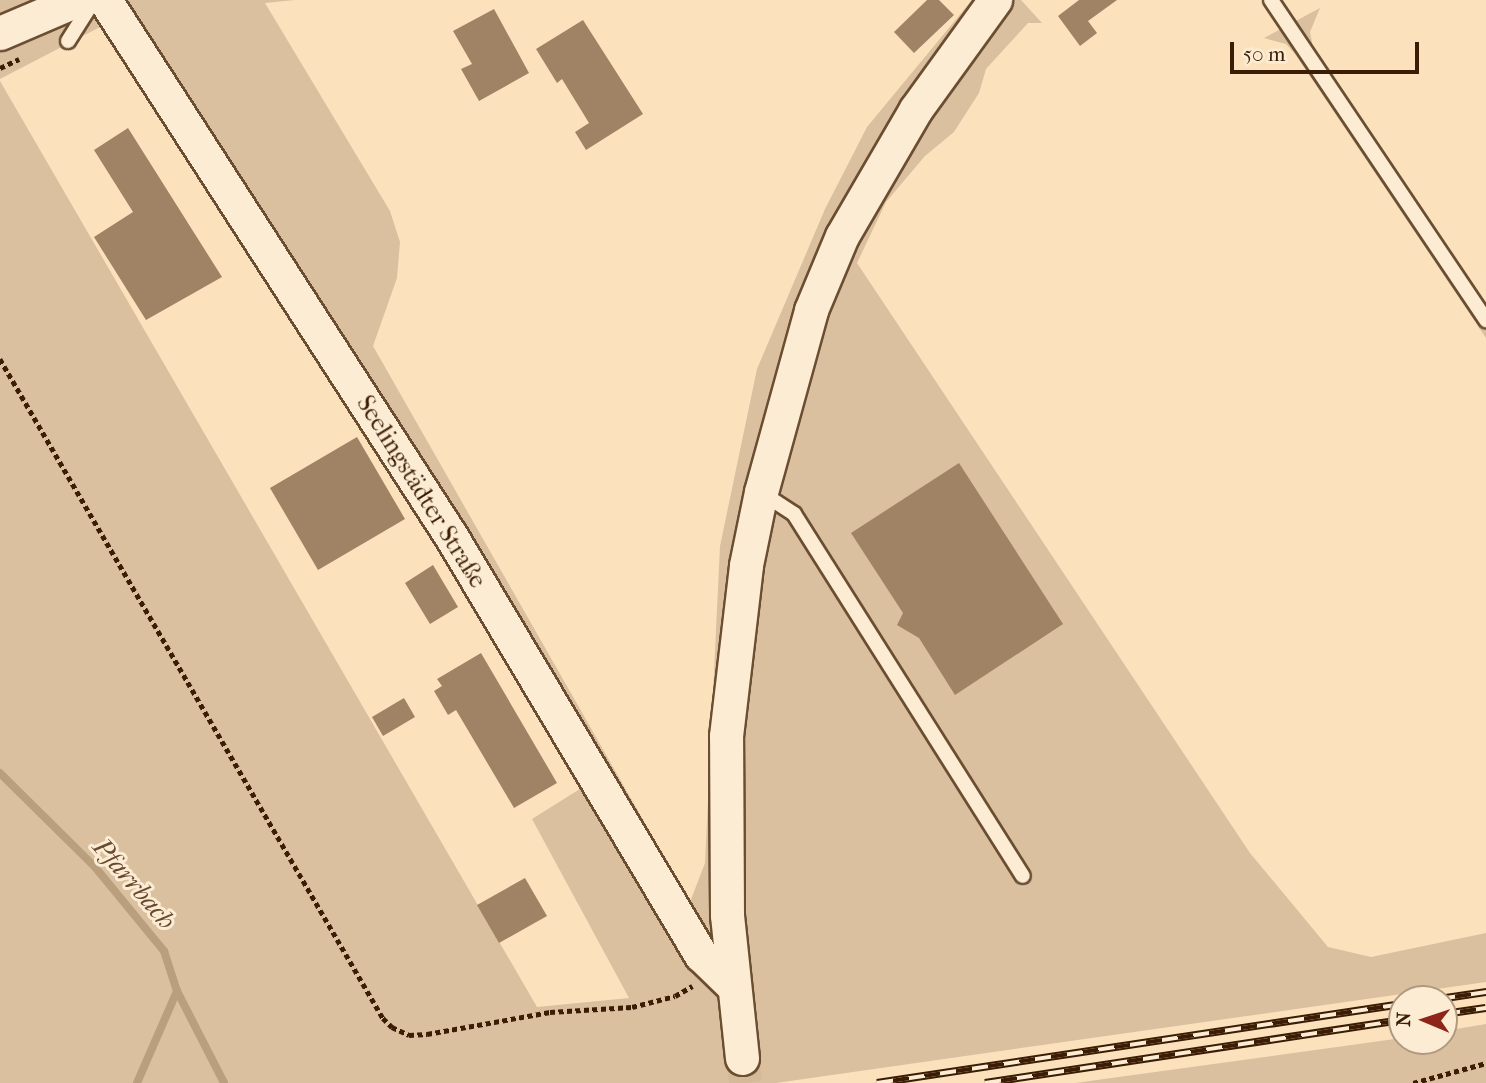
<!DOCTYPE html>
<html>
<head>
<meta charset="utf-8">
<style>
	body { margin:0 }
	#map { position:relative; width:1486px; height:1083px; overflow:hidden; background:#fbe2bd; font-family:"IM FELL French Canon",serif }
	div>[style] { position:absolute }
	.green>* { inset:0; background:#dac09e }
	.stream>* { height:8px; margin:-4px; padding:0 4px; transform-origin:4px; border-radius:4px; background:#ba9f7e }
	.building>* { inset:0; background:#9f8364 }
	.tertiary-tunnel>* { height:33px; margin-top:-16.5px; transform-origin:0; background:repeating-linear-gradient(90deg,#d5ba98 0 33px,transparent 0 50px) }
	.path>* { height:4.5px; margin-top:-2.25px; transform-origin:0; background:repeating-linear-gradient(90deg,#3b1c04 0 5px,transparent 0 8.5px) }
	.roads { filter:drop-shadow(2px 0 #6b4e32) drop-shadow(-2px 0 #6b4e32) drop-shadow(0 2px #6b4e32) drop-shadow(0 -2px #6b4e32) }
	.service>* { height:14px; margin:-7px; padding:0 7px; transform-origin:7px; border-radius:7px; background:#fcecd4 }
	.tertiary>* { height:33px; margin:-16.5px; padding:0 16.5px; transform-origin:16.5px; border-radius:16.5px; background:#fcecd4 }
	.rail>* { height:8px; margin-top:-4px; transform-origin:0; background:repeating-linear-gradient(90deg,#fcecd4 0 16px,#3b1c04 0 32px); box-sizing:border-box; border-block:2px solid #3b1c04 }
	span { translate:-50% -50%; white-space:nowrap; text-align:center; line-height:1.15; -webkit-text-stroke:6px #fcecd4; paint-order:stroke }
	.street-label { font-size:24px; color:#3b1c04 }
	.water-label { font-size:26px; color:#674a2f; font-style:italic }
	.north { position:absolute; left:1388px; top:985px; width:70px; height:70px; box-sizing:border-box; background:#fcecd4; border:2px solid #af9981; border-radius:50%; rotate:272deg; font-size:19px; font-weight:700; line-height:28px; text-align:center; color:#3b1c04 }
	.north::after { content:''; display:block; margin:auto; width:24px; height:32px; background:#8f2418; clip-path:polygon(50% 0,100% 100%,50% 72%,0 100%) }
	.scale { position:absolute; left:1230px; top:42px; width:189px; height:32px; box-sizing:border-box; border:4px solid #3b1c04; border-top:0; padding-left:9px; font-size:21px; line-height:24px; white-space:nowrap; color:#3b1c04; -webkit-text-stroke:5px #fcecd4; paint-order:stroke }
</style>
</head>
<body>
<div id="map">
	<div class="green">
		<i style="clip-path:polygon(0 0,295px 0,265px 3px,390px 211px,400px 242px,397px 278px,373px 346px,690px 902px,705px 863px,720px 546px,757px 369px,825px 209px,867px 127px,972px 0,1021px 0,1042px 23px,1028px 23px,986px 69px,979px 93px,954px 132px,925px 156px,886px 202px,857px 263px,1250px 853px,1328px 947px,1371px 957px,1486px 933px,1486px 982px,776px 1083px,0 1083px,0 81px,537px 1007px,629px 998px,532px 819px,599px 777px,346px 366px,100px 27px,0 79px)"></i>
		<i style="clip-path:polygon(1320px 8px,1310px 32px,1313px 47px,1486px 306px,1486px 338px,1295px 54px,1286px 44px,1264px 38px)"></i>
		<i style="clip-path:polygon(1486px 1024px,1486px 1083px,1075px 1083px,1402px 1038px,1444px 1041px,1444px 1031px)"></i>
	</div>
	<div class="stream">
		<i style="left:0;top:773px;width:134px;rotate:44.7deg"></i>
		<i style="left:95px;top:867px;width:109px;rotate:50.6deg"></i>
		<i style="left:164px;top:951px;width:42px;rotate:72deg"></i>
		<i style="left:177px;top:991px;width:100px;rotate:113.5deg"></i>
		<i style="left:177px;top:991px;width:103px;rotate:62.9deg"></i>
	</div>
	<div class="building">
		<i style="clip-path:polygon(927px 0,939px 0,954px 15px,914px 53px,894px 32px)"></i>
		<i style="clip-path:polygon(1079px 0,1117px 0,1088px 21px,1097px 33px,1080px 46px,1058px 16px)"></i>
		<i style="clip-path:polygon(494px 9px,529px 73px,479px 101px,461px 69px,472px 64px,453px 31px)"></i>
		<i style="clip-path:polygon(583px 20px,643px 114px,586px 150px,575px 132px,589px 123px,562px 79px,557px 83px,536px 49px)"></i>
		<i style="clip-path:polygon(128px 128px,222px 277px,146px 320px,94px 237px,133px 212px,94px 150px)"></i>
		<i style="clip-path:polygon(357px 437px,405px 519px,318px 570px,270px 488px)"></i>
		<i style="clip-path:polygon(959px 463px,1063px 624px,955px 695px,919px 638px,897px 625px,903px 613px,851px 533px)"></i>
		<i style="clip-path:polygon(433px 565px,458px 607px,430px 624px,405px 583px)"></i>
		<i style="clip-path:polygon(481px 653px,557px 783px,514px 808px,456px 710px,448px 715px,434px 691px,442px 686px,437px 679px)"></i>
		<i style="clip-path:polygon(404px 698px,415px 717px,383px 736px,372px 717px)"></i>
		<i style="clip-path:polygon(525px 878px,547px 916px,499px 943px,477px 905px)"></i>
	</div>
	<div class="tertiary-tunnel">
		<i style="left:742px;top:1058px;width:25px;rotate:81deg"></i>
	</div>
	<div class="path">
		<i style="left:0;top:68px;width:21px;rotate:-25deg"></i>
		<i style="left:0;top:359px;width:762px;rotate:59.84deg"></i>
		<i style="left:383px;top:1018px;width:13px;rotate:45deg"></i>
		<i style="left:392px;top:1027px;width:19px;rotate:25deg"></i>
		<i style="left:409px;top:1035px;width:18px;rotate:-3deg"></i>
		<i style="left:427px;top:1034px;width:125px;rotate:-10.1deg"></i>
		<i style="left:550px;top:1012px;width:82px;rotate:-3.5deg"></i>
		<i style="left:632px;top:1007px;width:44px;rotate:-14.3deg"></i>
		<i style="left:675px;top:996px;width:20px;rotate:-30deg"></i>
		<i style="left:1413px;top:1083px;width:76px;rotate:-15.3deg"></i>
	</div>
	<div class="roads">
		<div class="service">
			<i style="left:1271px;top:0;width:386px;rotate:56.1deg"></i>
			<i style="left:68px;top:41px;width:49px;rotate:-57.6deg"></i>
			<i style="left:762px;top:493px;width:38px;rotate:33deg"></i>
			<i style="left:794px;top:514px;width:428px;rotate:57.7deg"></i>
		</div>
		<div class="tertiary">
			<i style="left:105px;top:0;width:638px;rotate:57.16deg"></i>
			<i style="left:451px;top:536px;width:488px;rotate:59.2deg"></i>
			<i style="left:701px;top:955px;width:43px;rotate:44.1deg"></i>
			<i style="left:0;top:33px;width:84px;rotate:-23.2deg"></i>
			<i style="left:742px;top:1058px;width:144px;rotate:-96deg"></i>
			<i style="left:727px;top:915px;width:179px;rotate:-90.3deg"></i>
			<i style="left:726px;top:736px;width:172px;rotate:-83.3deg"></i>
			<i style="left:746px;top:565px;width:75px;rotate:-78.4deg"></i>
			<i style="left:761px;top:492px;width:189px;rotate:-74.6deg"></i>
			<i style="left:811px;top:310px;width:80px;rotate:-67.3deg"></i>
			<i style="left:842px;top:236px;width:147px;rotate:-59.8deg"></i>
			<i style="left:916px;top:109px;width:135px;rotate:-54.1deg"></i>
		</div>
	</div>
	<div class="rail">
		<i style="left:1439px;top:999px;width:48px;rotate:-8.5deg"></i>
		<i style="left:1444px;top:1014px;width:42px;rotate:-8.1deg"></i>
		<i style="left:877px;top:1083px;width:531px;rotate:-8.56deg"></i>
		<i style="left:985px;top:1083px;width:422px;rotate:-8.6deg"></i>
	</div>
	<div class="street-label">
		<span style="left:421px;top:492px;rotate:58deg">Seelingstädter Straße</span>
	</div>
	<div class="water-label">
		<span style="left:134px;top:884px;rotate:49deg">Pfarrbach</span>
	</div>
	<div class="north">N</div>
	<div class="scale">50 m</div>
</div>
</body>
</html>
